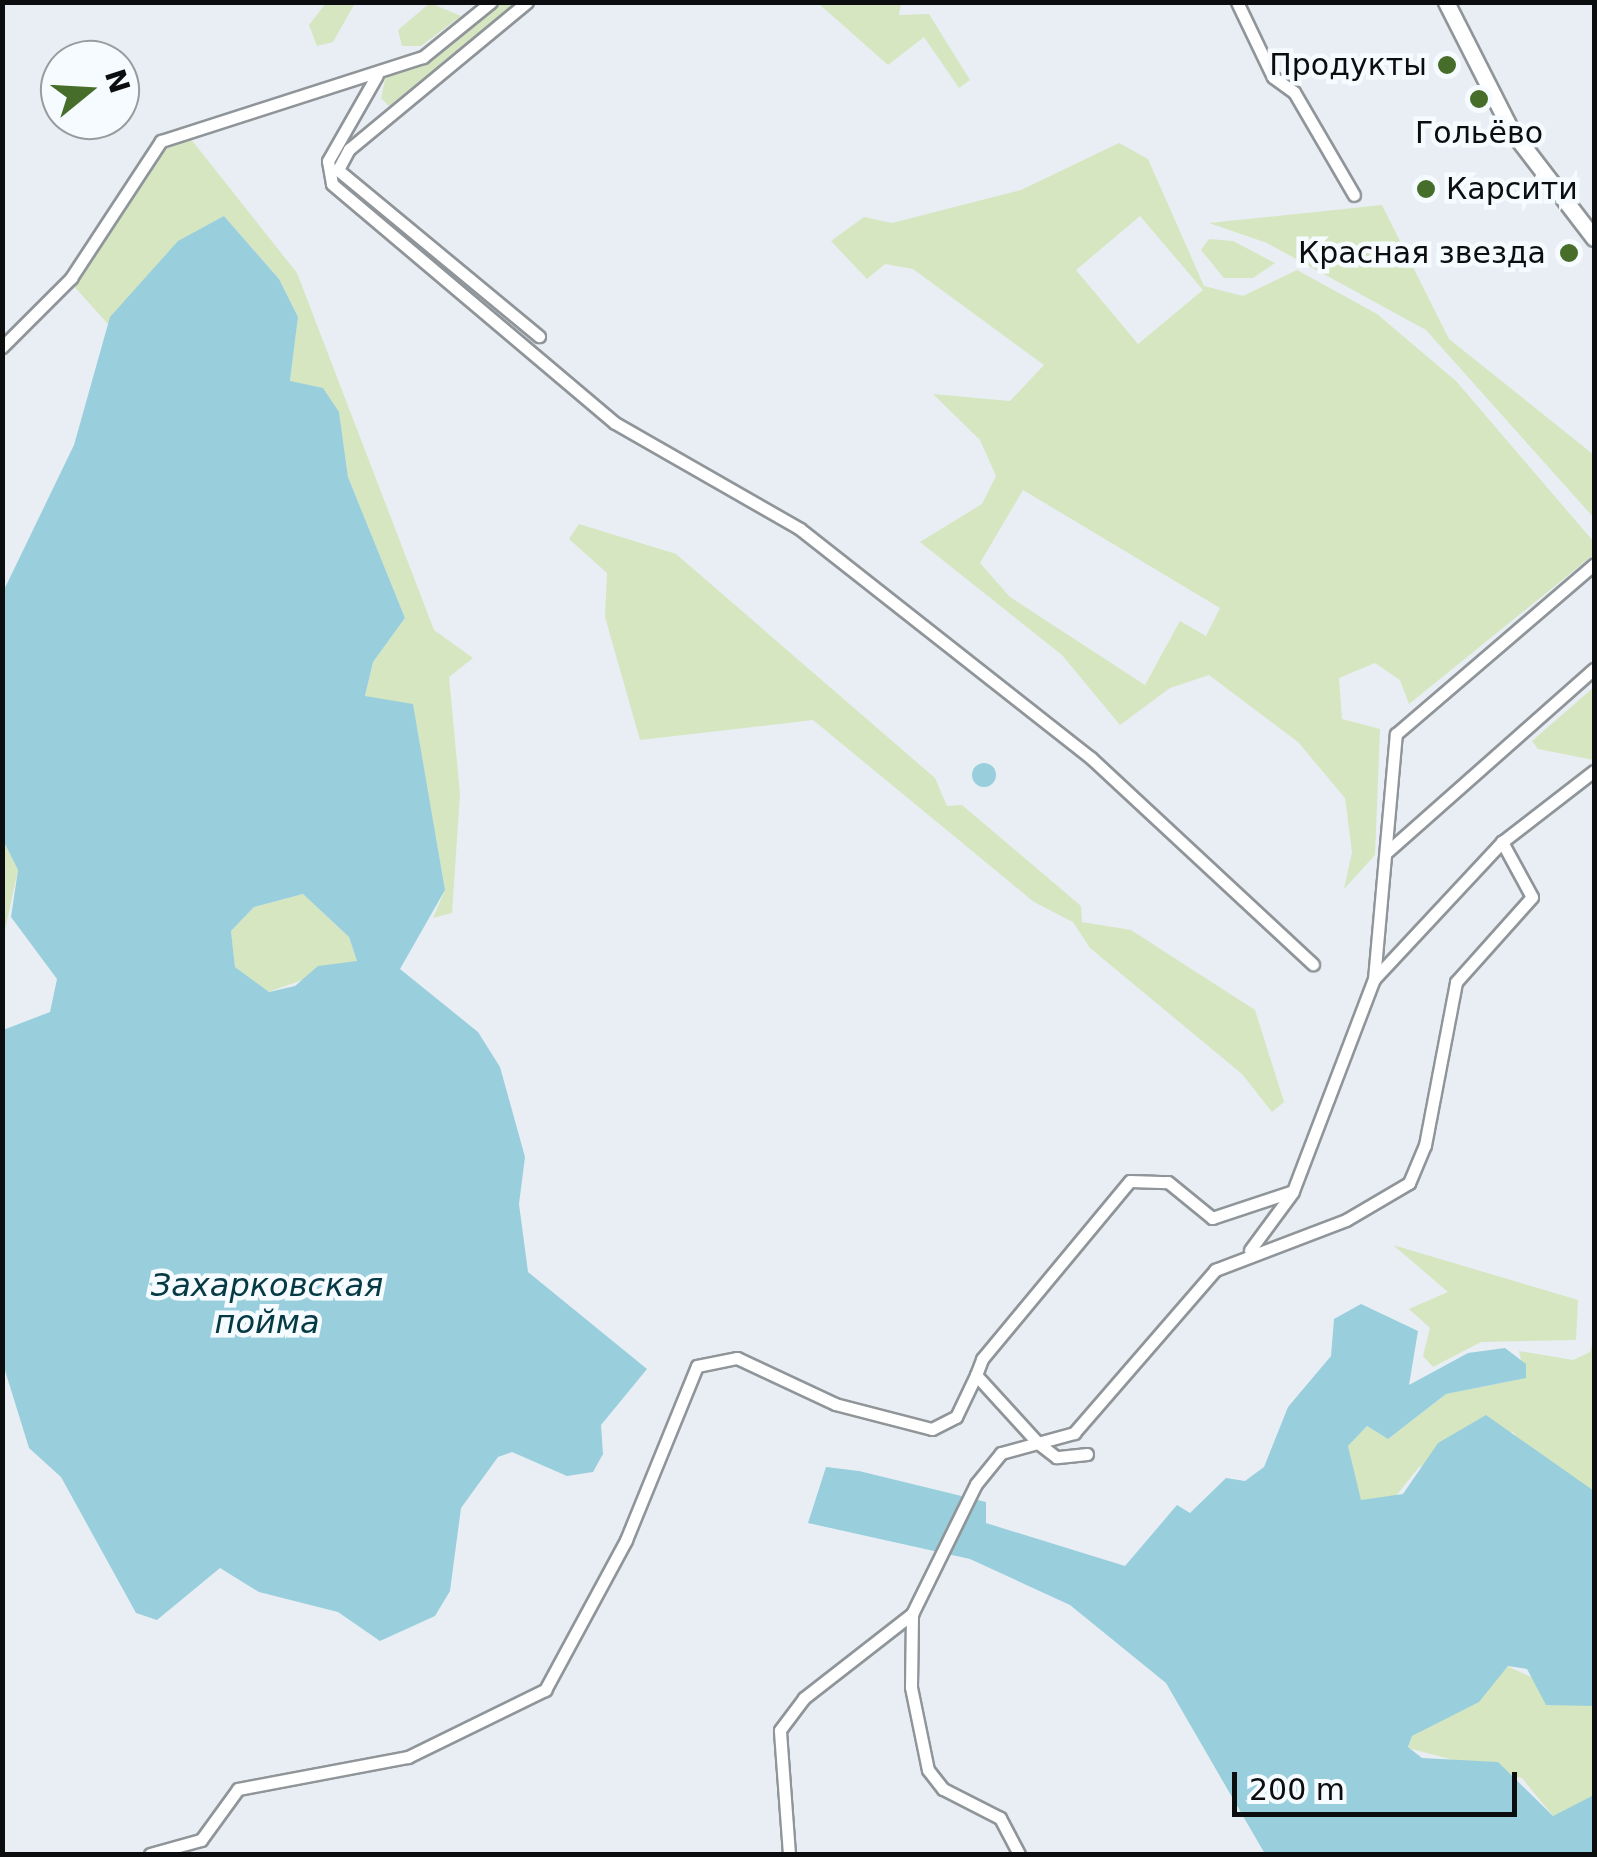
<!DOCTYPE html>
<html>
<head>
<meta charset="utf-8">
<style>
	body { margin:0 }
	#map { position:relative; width:1597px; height:1857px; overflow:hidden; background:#e8eef3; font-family:"DejaVu Sans",sans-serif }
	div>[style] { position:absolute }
	.green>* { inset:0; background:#d6e6c0 }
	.water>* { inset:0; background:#99cfdd }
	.round { border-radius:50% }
	.roads { filter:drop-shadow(2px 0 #8f9599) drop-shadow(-2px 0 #8f9599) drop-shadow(0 2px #8f9599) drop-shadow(0 -2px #8f9599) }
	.minor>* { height:11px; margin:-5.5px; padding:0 5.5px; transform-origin:5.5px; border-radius:5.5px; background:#fff }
	.major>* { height:15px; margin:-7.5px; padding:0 7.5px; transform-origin:7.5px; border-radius:7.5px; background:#fff }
	.dots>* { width:28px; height:28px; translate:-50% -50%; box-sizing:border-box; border:5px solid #f6fbff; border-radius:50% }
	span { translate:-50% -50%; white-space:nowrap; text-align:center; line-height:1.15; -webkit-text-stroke:9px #f6fbff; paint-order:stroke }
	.poi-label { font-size:30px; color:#0b0d0e }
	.right { translate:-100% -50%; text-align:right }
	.left { translate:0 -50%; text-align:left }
	.water-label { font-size:32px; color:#053944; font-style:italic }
	.frame { position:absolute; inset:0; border:5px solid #0b0d0e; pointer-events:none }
	.north { position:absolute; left:40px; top:40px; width:100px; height:100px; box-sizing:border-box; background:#f6fbff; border:2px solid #989c9f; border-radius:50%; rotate:72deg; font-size:28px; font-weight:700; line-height:40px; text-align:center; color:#0b0d0e }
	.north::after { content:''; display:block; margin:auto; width:35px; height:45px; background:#466e2a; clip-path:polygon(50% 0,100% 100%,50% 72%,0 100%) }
	.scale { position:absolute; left:1232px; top:1772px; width:285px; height:45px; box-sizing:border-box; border:5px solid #0b0d0e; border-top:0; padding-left:12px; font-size:30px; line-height:35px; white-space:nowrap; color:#0b0d0e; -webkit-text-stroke:8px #f6fbff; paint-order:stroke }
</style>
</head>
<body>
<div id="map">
	<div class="green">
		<i style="clip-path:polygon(326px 3px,355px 3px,333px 42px,317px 46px,309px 25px)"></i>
		<i style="clip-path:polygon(430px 3px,461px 16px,421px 46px,402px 46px,398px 30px)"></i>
		<i style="clip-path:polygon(498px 3px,515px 3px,389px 106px,381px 98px,386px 76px,433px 58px)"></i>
		<i style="clip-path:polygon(818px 3px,901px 3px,899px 15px,929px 14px,970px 80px,959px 88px,924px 37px,888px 65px)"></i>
		<i style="clip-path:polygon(190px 138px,297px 273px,434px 630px,473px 658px,449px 677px,460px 794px,452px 913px,433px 918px,445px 890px,413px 705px,365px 697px,373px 662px,405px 618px,348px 477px,339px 412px,290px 382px,298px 317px,279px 279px,224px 216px,108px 324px,71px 283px,153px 155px)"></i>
		<i style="clip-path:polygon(evenodd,1119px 143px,1148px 159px,1204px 286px,1243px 296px,1297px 270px,1377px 314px,1456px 381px,1593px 541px,1593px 555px,1409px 704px,1400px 680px,1375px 663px,1339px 678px,1342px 719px,1380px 729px,1375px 855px,1344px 889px,1352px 852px,1345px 798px,1298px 742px,1209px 675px,1170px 688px,1120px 725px,1062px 655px,920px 542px,982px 504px,996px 476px,980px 440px,933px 394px,1010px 401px,1044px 365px,913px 269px,885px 264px,867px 279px,831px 241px,864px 217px,892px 223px,1021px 190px,1119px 143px,1140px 216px,1203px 290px,1138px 344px,1076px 270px,1140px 216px,1119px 143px,1023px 490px,1220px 608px,1206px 636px,1180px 621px,1145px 685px,1010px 597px,980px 563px,1023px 490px)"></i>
		<i style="clip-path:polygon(1382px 205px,1449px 339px,1594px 455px,1594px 518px,1426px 330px,1267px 243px,1209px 223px)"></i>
		<i style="clip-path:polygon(1209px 239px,1233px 241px,1275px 263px,1253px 278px,1224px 278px,1201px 250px)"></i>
		<i style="clip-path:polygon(579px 524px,676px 554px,935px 778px,947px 806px,962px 805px,1081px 906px,1082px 922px,1131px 930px,1255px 1010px,1284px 1102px,1272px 1112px,1242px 1074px,1090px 948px,1073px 922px,1034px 902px,813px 720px,640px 740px,605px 617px,607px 573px,569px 539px)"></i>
		<i style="clip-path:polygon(1594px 687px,1594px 760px,1538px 749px,1532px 741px)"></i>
		<i style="clip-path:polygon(3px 840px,18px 870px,3px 939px)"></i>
		<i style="clip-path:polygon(303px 894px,349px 937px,357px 961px,268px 992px,235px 967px,231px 931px,254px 907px)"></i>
		<i style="clip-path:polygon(1393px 1245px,1578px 1300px,1576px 1340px,1481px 1342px,1433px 1367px,1423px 1356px,1430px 1328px,1409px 1309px,1448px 1292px)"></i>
		<i style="clip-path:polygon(1594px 1336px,1594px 1491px,1524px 1449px,1513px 1432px,1419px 1467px,1391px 1502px,1360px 1500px,1348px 1446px,1367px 1426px,1388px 1439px,1446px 1394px,1525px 1378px,1519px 1351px,1573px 1360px,1590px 1352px)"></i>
		<i style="clip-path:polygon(1507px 1666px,1594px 1706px,1594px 1795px,1569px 1812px,1553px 1816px,1522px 1778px,1408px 1748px,1412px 1736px,1479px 1701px)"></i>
	</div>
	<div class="water">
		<i style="clip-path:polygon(evenodd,224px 216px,279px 279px,298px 317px,290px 381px,323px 388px,339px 412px,348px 477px,405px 618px,373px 662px,365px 696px,413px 704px,445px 890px,400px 969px,478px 1032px,500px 1067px,525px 1157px,519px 1204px,528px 1272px,647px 1369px,601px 1425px,603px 1454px,593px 1472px,567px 1476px,512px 1452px,498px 1457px,461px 1508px,450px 1591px,435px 1616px,380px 1641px,338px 1612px,259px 1592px,220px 1568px,157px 1620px,136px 1613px,61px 1477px,29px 1448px,3px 1364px,3px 1030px,50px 1012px,57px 979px,11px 917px,18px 870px,3px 840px,3px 592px,74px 445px,110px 317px,178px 241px,224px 216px,303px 894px,349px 937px,357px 961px,318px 966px,295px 986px,269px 992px,235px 967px,231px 931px,254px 907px,303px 894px)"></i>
		<i class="round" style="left:972px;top:763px;width:24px;height:24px"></i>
		<i style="clip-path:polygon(1361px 1304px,1418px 1331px,1409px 1385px,1468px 1353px,1505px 1348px,1526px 1364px,1526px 1378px,1446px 1394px,1388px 1439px,1367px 1426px,1348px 1446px,1361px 1500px,1403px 1494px,1438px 1443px,1486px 1415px,1594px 1491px,1594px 1706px,1546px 1705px,1527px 1669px,1508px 1666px,1479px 1702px,1412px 1736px,1408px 1747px,1422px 1758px,1498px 1762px,1553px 1816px,1594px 1795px,1594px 1854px,1265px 1854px,1166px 1683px,1070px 1605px,970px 1559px,808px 1523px,826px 1467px,859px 1471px,986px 1502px,986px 1523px,1125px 1566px,1177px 1505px,1190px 1513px,1226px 1478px,1245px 1481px,1264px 1467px,1288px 1407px,1331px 1356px,1334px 1319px)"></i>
	</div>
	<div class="roads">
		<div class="minor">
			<i style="left:527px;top:2px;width:231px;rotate:140.4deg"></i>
			<i style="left:349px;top:149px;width:24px;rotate:118deg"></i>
			<i style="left:338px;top:170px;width:261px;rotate:39.6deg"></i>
			<i style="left:1237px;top:2px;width:83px;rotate:64.4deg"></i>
			<i style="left:1273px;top:77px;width:26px;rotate:36deg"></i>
			<i style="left:1294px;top:92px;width:119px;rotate:59.8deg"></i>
			<i style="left:377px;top:75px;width:99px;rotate:119.7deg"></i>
			<i style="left:328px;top:161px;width:23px;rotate:80deg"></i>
			<i style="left:332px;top:184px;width:370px;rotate:40.2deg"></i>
			<i style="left:615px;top:423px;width:213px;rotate:29.8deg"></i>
			<i style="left:800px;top:529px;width:370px;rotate:38.2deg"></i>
			<i style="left:1091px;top:758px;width:303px;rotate:42.9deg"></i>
			<i style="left:2px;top:347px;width:98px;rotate:-45deg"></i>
			<i style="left:71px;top:278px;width:164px;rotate:-56.7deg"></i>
			<i style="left:161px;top:141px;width:275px;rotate:-17.8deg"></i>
			<i style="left:423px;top:57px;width:87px;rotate:-39deg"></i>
			<i style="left:1388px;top:851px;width:275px;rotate:-41.5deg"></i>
			<i style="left:1376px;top:977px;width:185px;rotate:-47deg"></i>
			<i style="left:1250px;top:1250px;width:71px;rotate:-53.6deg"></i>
			<i style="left:1087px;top:1454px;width:31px;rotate:174deg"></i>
			<i style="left:1056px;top:1457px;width:23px;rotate:-142deg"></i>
			<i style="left:1038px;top:1443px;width:92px;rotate:-132.4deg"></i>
			<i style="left:976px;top:1375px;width:17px;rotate:-69deg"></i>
			<i style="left:982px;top:1359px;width:231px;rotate:-50.3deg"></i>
			<i style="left:1130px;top:1181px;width:38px;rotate:2deg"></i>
			<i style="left:1168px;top:1182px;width:57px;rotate:39.3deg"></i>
			<i style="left:1212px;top:1218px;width:85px;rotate:-18.4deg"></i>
			<i style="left:1293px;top:1191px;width:227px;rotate:-69.1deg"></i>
			<i style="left:1374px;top:979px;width:246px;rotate:-84.9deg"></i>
			<i style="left:1396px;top:734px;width:261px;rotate:-40.6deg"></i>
			<i style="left:150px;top:1854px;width:53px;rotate:-15.4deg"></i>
			<i style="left:201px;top:1840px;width:63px;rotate:-54deg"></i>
			<i style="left:238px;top:1789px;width:173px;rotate:-10.7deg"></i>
			<i style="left:408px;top:1757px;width:153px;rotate:-26.1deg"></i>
			<i style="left:545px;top:1690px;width:170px;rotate:-61.6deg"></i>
			<i style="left:626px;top:1540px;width:188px;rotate:-67.8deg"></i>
			<i style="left:697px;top:1366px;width:41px;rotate:-11.3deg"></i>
			<i style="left:737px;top:1358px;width:108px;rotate:25.1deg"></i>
			<i style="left:835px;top:1404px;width:100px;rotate:14.5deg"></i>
			<i style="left:932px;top:1429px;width:27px;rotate:-27deg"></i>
			<i style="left:956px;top:1417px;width:47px;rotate:-64.5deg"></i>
			<i style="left:789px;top:1854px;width:124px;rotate:-94.2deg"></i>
			<i style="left:780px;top:1730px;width:40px;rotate:-53deg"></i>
			<i style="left:804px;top:1698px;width:137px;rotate:-37.9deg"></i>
			<i style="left:1019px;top:1854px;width:41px;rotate:-117.8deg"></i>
			<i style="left:1000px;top:1818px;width:64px;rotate:-153deg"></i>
			<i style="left:943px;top:1789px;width:24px;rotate:-128deg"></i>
			<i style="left:928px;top:1770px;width:85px;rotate:-101.6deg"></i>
			<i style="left:911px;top:1687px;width:73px;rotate:-89.2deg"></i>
			<i style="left:912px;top:1614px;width:145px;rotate:-63.8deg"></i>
			<i style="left:976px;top:1484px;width:40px;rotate:-51deg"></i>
			<i style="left:1001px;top:1453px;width:76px;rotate:-15.3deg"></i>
			<i style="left:1074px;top:1433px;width:216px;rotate:-49.1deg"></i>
			<i style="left:1215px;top:1270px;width:140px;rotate:-20.9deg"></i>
			<i style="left:1346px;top:1220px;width:73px;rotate:-30.4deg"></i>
			<i style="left:1409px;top:1183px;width:41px;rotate:-67.2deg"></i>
			<i style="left:1425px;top:1145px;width:166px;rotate:-79.2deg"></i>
			<i style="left:1456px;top:982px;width:114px;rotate:-48.2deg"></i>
			<i style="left:1532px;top:897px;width:63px;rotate:-118.6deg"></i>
			<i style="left:1502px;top:842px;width:116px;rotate:-37.7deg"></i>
		</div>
		<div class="major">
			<i style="left:1446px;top:2px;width:144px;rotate:63.1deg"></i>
			<i style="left:1511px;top:130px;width:136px;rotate:52.5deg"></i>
		</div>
	</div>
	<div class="dots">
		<i style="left:1447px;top:65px;background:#466e2a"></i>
		<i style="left:1479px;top:99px;background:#466e2a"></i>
		<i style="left:1426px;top:189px;background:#466e2a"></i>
		<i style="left:1569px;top:253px;background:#466e2a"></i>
	</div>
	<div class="poi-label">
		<span class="right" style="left:1427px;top:65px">Продукты</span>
		<span style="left:1479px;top:133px">Гольёво</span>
		<span class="left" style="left:1446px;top:189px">Карсити</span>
		<span class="right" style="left:1546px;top:253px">Красная звезда</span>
	</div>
	<div class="water-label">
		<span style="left:267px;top:1304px">Захарковская<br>пойма</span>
	</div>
	<div class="frame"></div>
	<div class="north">N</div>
	<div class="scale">200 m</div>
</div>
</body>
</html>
